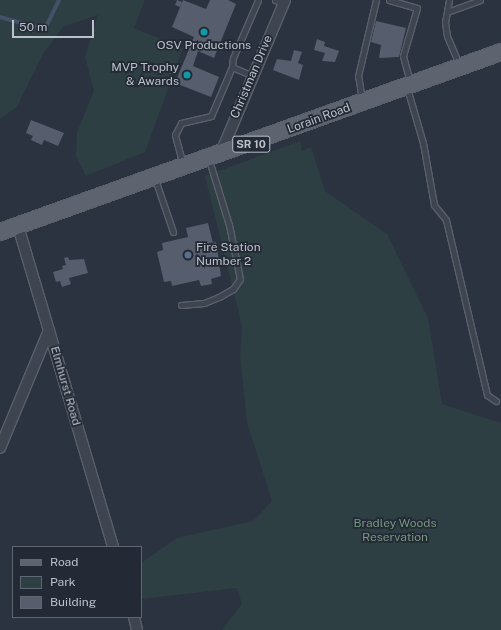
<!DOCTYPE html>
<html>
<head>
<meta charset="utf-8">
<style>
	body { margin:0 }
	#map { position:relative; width:501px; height:630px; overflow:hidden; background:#2b3240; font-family:"Public Sans",sans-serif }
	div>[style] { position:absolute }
	.green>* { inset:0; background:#2d3f42 }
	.stream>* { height:3.5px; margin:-1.75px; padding:0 1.75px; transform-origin:1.75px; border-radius:1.75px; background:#445168 }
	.building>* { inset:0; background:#565e6d }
	.roads { filter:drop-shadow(1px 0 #59606a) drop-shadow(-1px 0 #59606a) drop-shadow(0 1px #59606a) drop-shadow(0 -1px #59606a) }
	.service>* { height:5px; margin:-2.5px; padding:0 2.5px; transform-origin:2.5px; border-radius:2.5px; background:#3e4550 }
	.minor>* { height:10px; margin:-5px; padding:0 5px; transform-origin:5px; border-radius:5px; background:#3e4550 }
	.primary>* { height:16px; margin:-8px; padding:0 8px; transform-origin:8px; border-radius:8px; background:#5d6470 }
	.dots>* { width:11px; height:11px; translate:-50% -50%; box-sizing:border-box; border:2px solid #232a35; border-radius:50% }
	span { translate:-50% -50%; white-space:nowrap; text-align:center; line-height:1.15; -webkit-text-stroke:3.5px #232a35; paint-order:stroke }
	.shield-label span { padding:1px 3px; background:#232a35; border:1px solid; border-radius:3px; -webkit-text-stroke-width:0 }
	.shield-label { font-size:11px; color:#bbc0ca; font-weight:700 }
	.poi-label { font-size:12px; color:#bbc0ca }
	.right { translate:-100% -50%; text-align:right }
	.left { translate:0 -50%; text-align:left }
	.street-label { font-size:12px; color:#bbc0ca }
	.park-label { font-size:12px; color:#76987f }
	.legend { position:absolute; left:12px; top:546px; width:130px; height:72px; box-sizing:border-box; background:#232a35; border:1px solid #606671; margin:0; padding:5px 7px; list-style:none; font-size:12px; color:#bbc0ca }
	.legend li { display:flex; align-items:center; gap:8px; height:20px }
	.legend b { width:20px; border:1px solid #606671 }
	.scale { position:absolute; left:12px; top:20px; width:82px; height:18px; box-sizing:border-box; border:2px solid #bbc0ca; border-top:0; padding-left:5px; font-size:12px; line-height:14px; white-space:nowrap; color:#bbc0ca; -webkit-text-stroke:3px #232a35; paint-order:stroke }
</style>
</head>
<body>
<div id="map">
	<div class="green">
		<i style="clip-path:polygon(0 0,145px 0,134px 28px,183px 48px,145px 152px,86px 176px,76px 156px,77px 132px,94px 91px,85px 57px,98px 15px,63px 27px,43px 54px,17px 107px,0 119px)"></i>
		<i style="clip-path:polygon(300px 141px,302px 151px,311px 147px,325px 191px,387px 234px,428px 318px,442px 404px,501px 423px,501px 630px,222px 630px,242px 604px,237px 588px,141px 599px,141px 563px,177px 538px,253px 521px,272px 501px,247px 423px,240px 356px,242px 326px,205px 176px)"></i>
	</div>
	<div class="stream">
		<i style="left:0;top:17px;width:47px;rotate:14.9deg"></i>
		<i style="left:45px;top:29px;width:32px;rotate:-64deg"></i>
	</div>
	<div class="building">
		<i style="clip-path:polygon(177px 0,182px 2px,180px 7px,175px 5px)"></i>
		<i style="clip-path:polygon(183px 0,206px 9px,210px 0,228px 0,236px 4px,214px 58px,198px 51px,193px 66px,219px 77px,211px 97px,175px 83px,194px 37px,172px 27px)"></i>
		<i style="clip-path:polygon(376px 21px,406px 28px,399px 57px,379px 58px,381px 45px,371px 42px)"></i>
		<i style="clip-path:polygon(317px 39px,325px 42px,324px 46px,339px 51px,335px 62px,322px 61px,325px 53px,314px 50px)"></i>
		<i style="clip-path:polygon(294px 50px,302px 52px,298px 63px,303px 65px,299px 80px,273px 70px,277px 59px,291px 61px)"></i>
		<i style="clip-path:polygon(31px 120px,64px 133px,58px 146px,44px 140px,42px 145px,31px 140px,33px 136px,26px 133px)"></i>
		<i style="clip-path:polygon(208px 223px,213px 243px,216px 242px,221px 276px,211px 279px,212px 284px,201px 286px,199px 280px,172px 286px,171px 281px,164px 282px,157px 252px,163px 250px,162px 243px,188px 237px,186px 228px)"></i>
		<i style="clip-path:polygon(68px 257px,69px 260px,84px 259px,88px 273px,69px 278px,71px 284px,62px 287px,60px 281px,56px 282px,53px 272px,63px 269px,62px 266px,66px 265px,64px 258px)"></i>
	</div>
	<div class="roads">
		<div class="service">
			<i style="left:275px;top:0;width:9px;rotate:18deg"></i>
			<i style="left:389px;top:0;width:29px;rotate:16deg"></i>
			<i style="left:417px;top:8px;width:50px;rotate:106.3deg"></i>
			<i style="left:403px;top:56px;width:27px;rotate:75deg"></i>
			<i style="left:449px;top:0;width:22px;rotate:100deg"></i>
			<i style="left:445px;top:22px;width:14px;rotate:82deg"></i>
			<i style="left:447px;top:36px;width:30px;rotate:67deg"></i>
			<i style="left:447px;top:12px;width:35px;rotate:-20deg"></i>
			<i style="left:232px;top:67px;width:9px;rotate:-84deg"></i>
			<i style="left:233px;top:58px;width:63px;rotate:-66.7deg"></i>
			<i style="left:407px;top:88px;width:57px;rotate:73.8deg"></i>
			<i style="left:423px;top:143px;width:63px;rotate:79.9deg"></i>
			<i style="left:434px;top:205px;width:19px;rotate:51deg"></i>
			<i style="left:446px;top:220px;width:180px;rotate:76.8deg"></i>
			<i style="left:487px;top:395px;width:11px;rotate:34deg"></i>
			<i style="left:362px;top:100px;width:24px;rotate:-99deg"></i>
			<i style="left:358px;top:76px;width:78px;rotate:-76.7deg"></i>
			<i style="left:183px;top:165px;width:31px;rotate:-105deg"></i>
			<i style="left:175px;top:135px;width:13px;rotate:-63deg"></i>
			<i style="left:181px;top:123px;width:31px;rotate:-13deg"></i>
			<i style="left:211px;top:116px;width:53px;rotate:-66.8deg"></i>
			<i style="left:232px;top:67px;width:23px;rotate:23deg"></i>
			<i style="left:155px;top:179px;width:56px;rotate:71.2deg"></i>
			<i style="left:181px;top:305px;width:23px;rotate:-5deg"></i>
			<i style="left:204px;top:303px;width:16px;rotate:-22deg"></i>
			<i style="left:219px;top:297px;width:16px;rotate:-30deg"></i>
			<i style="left:233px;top:289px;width:12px;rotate:-55deg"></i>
			<i style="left:240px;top:279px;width:55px;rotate:-101.5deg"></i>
			<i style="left:229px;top:225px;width:68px;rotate:-107.1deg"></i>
		</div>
		<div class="minor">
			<i style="left:220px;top:155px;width:168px;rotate:-67.2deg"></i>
			<i style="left:18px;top:226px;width:335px;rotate:73.5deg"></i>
			<i style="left:0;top:448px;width:128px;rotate:-67.4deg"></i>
			<i style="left:134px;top:617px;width:13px;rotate:77deg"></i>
		</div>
		<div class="primary">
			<i style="left:0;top:232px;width:532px;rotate:-19.76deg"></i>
		</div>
	</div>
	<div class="dots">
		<i style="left:204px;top:32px;background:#0f9aa8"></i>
		<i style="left:187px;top:75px;background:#0f9aa8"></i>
		<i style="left:188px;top:255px;background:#5c6f8a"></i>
	</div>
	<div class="shield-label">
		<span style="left:251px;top:144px">SR 10</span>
	</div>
	<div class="poi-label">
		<span style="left:204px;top:46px">OSV Productions</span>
		<span class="right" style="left:179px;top:75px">MVP Trophy<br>&amp; Awards</span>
		<span class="left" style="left:196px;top:255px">Fire Station<br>Number 2</span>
	</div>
	<div class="street-label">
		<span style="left:252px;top:77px;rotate:-67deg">Christman Drive</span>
		<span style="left:319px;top:119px;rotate:-20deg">Lorain Road</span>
		<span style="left:65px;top:386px;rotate:74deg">Elmhurst Road</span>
	</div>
	<div class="park-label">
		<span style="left:395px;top:531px">Bradley Woods<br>Reservation</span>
	</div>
	<ul class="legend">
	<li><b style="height:5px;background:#5d6470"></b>Road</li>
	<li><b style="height:11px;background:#2d3f42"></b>Park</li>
	<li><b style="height:11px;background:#565e6d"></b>Building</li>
	</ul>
	<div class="scale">50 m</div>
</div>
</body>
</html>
